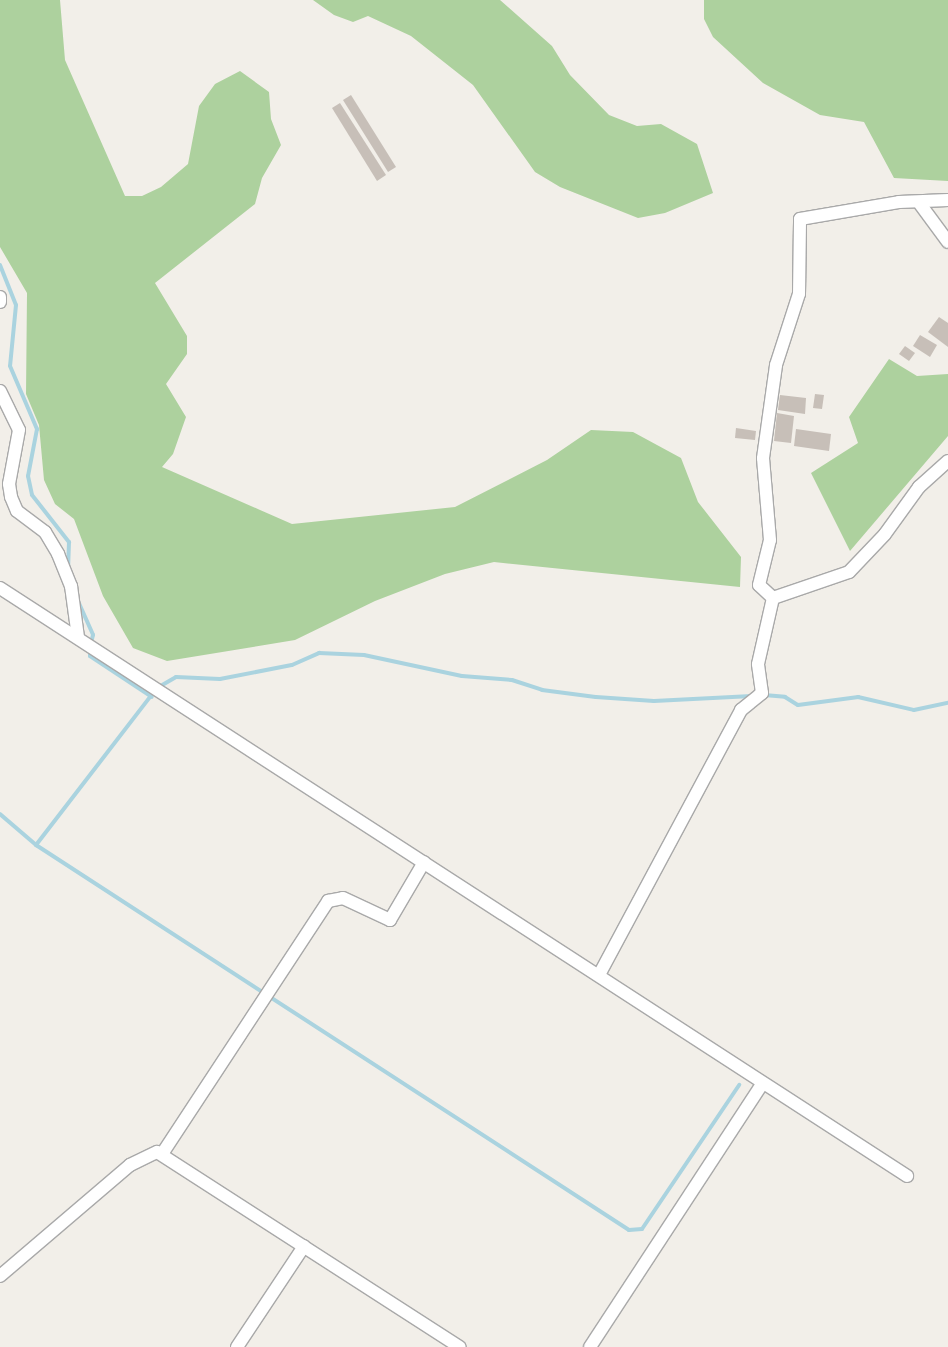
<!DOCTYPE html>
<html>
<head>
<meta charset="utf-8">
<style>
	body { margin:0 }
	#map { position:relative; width:948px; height:1347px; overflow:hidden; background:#f2efe9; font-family:"Titillium Web",sans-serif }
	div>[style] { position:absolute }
	.forest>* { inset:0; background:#add19e }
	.stream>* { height:4px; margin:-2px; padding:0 2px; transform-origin:2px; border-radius:2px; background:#aad3df }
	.building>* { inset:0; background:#c7bfb8 }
	.roads { filter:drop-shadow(1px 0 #a9a9a9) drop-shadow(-1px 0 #a9a9a9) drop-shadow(0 1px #a9a9a9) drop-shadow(0 -1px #a9a9a9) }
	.minor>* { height:12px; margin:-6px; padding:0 6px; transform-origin:6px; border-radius:6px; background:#fff }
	span { translate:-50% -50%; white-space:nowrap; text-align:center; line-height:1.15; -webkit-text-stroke:4px #fff; paint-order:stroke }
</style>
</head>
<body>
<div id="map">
	<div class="forest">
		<i style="clip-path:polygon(0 0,60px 0,65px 60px,125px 196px,142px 196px,161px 187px,188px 164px,199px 106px,215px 84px,240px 71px,269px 92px,271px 119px,281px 145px,262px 178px,255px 204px,155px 283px,187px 336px,187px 354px,166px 384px,186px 417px,173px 454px,162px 467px,292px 524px,455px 507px,547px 460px,591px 430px,633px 432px,681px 458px,698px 502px,741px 557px,740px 587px,494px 562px,445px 574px,375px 601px,295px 640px,167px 661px,133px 648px,103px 596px,74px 519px,55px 504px,44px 480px,39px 425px,26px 394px,27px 293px,0 247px)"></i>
		<i style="clip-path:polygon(313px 0,500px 0,552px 46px,570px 75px,609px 115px,637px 126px,661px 124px,697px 144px,713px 193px,665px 213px,638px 218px,560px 187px,535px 172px,473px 85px,411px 36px,368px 16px,353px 22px,334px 15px)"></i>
		<i style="clip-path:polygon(704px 0,948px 0,948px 181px,894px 178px,864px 122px,820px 115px,763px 83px,713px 37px,704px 19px)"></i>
		<i style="clip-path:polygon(889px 359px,917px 376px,948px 374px,948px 436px,850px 551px,811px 473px,858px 443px,849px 417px)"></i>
	</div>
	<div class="stream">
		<i style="left:0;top:265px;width:43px;rotate:68.2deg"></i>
		<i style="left:16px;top:305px;width:61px;rotate:95.6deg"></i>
		<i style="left:10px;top:366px;width:69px;rotate:66.8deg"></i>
		<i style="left:37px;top:429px;width:48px;rotate:100.8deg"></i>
		<i style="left:28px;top:476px;width:19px;rotate:78deg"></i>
		<i style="left:32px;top:495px;width:60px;rotate:51.8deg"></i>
		<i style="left:69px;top:542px;width:24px;rotate:92deg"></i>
		<i style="left:78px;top:601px;width:37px;rotate:66deg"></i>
		<i style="left:93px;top:635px;width:8px;rotate:104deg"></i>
		<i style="left:90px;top:650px;width:6px;rotate:90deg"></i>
		<i style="left:90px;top:656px;width:74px;rotate:33.5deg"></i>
		<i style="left:764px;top:695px;width:21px;rotate:5deg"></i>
		<i style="left:785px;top:697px;width:15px;rotate:32deg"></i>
		<i style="left:798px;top:705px;width:61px;rotate:-7.6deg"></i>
		<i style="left:858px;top:697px;width:57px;rotate:13.1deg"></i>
		<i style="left:914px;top:710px;width:35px;rotate:-12deg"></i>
		<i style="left:0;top:814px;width:48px;rotate:40.7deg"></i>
		<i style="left:36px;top:845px;width:707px;rotate:32.99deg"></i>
		<i style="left:629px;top:1230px;width:13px;rotate:-4deg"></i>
		<i style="left:642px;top:1229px;width:174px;rotate:-56deg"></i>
		<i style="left:36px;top:845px;width:198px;rotate:-52.4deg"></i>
		<i style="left:157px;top:688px;width:22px;rotate:-30deg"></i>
		<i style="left:176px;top:677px;width:44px;rotate:2.6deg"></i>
		<i style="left:220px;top:679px;width:73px;rotate:-11deg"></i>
		<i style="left:292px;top:665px;width:30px;rotate:-24deg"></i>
		<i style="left:319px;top:653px;width:45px;rotate:2.5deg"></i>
		<i style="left:364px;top:655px;width:100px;rotate:12.1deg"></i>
		<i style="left:462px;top:676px;width:50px;rotate:4.6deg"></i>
		<i style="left:512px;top:680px;width:32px;rotate:18deg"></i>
		<i style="left:542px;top:690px;width:54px;rotate:7.4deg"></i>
		<i style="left:596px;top:697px;width:58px;rotate:3.9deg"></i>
		<i style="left:654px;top:701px;width:98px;rotate:-2.9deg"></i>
	</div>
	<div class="building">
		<i style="clip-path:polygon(351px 95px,396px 167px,388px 172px,343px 100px)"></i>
		<i style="clip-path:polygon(340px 103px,386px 175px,377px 181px,332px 108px)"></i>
		<i style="clip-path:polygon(939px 317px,948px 323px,948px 347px,928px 332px)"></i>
		<i style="clip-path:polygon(920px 335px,937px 345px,930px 357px,913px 346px)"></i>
		<i style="clip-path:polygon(905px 346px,915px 353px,909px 361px,899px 354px)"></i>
		<i style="clip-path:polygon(815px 394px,824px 395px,822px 409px,813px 408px)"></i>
		<i style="clip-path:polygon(780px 395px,806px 398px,805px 414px,778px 410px)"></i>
		<i style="clip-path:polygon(777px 413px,794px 416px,791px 443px,774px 441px)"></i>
		<i style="clip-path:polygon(736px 428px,756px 431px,755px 440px,735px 438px)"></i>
		<i style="clip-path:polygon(796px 429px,831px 434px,829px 451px,794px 446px)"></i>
	</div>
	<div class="roads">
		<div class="minor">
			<i style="left:920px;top:204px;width:47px;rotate:53.6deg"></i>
			<i style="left:0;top:297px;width:5px;rotate:90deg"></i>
			<i style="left:0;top:391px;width:43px;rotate:64deg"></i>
			<i style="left:19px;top:430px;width:55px;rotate:100.5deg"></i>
			<i style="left:9px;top:484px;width:13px;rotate:81deg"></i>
			<i style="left:11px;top:497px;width:15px;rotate:67deg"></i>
			<i style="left:17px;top:511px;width:35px;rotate:37deg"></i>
			<i style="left:45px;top:532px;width:26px;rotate:59deg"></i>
			<i style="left:58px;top:554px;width:35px;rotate:68deg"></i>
			<i style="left:71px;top:586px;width:51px;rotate:82.2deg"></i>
			<i style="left:0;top:588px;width:1081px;rotate:32.95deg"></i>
			<i style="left:773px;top:598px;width:80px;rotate:-18.9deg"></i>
			<i style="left:849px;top:572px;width:52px;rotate:-46.5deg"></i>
			<i style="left:885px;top:534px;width:58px;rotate:-54.1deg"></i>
			<i style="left:919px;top:487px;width:39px;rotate:-42deg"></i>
			<i style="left:599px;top:975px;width:301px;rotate:-61.8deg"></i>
			<i style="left:741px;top:710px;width:27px;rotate:-39deg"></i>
			<i style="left:762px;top:693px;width:29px;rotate:-98deg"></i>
			<i style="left:758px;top:664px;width:68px;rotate:-77.2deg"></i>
			<i style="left:773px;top:598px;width:19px;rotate:-137deg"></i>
			<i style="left:759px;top:585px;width:46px;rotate:-76.3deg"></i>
			<i style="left:770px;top:540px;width:82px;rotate:-94.9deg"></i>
			<i style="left:763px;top:458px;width:94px;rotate:-82deg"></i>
			<i style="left:776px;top:365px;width:75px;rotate:-72.1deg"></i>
			<i style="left:799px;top:294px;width:75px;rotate:-89.2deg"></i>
			<i style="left:800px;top:219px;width:100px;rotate:-9.7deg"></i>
			<i style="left:899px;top:202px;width:49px;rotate:-2.3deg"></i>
			<i style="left:162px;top:1154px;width:303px;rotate:-56.7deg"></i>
			<i style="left:328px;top:901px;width:15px;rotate:-11deg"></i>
			<i style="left:343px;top:898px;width:52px;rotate:25.1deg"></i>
			<i style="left:390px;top:920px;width:67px;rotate:-59.6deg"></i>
			<i style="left:0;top:1276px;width:171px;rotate:-40.5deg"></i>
			<i style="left:130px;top:1165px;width:30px;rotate:-26deg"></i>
			<i style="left:157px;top:1152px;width:360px;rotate:32.8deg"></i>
			<i style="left:237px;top:1347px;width:121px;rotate:-56.4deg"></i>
			<i style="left:590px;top:1347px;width:314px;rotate:-56.8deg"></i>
		</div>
	</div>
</div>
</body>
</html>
